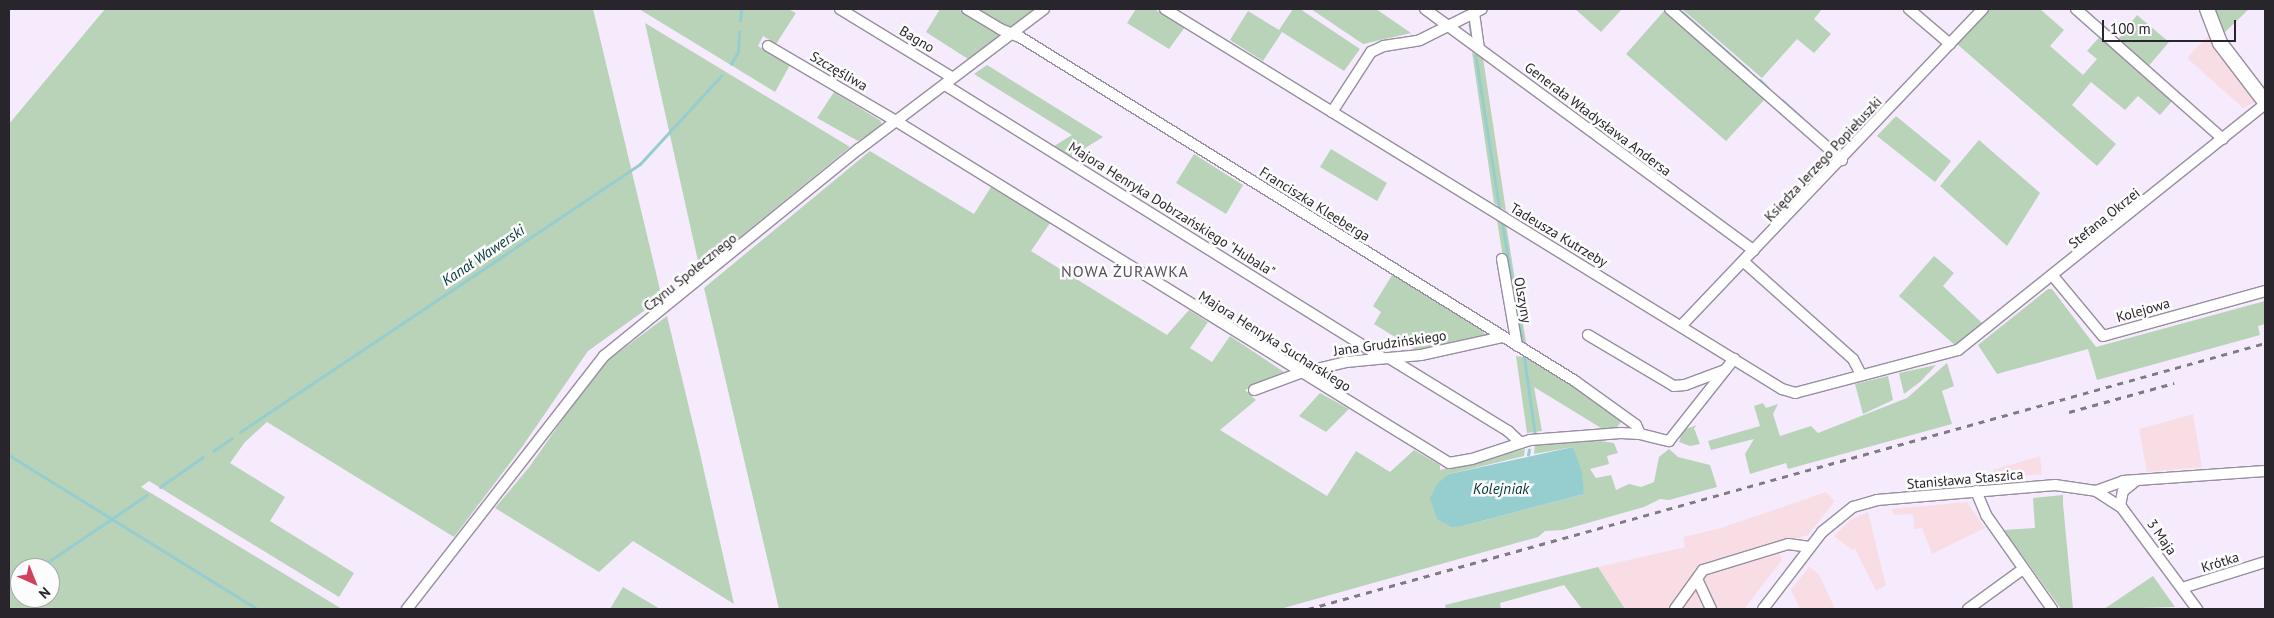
<!DOCTYPE html>
<html>
<head>
<meta charset="utf-8">
<style>
	body { margin:0 }
	#map { position:relative; width:2274px; height:618px; overflow:hidden; background:#f5ebfd; font-family:"PT Sans",sans-serif }
	div>[style] { position:absolute }
	.commercial>* { inset:0; background:#f8dee4 }
	.green>* { inset:0; background:#b8d3b8 }
	.water>* { inset:0; background:#96ced0 }
	.stream>* { height:2.5px; margin:-1.25px; padding:0 1.25px; transform-origin:1.25px; border-radius:1.25px; background:#96ced0 }
	.roads { filter:drop-shadow(1px 0 #988e9f) drop-shadow(-1px 0 #988e9f) drop-shadow(0 1px #988e9f) drop-shadow(0 -1px #988e9f) }
	.street>* { height:10px; margin:-5px; padding:0 5px; transform-origin:5px; border-radius:5px; background:#fff }
	.secondary>* { height:14px; margin:-7px; padding:0 7px; transform-origin:7px; border-radius:7px; background:#fff }
	.rail>* { height:2.5px; margin-top:-1.25px; transform-origin:0; background:repeating-linear-gradient(90deg,#807a85 0 6px,transparent 0 12px) }
	span { translate:-50% -50%; white-space:nowrap; text-align:center; line-height:1.15; -webkit-text-stroke:5px #fcfcfc; paint-order:stroke }
	.street-label { font-size:14px; color:#29252c }
	.water-label { font-size:15px; color:#003638; font-style:italic }
	.quarter-label { font-size:16px; color:#584f5e; letter-spacing:1px }
	.frame { position:absolute; inset:0; border:10px solid #29252c; pointer-events:none }
	.north { position:absolute; left:10px; top:558px; width:50px; height:50px; box-sizing:border-box; background:#fcfcfc; border:1px solid #a8a6a9; border-radius:50%; rotate:136deg; font-size:14px; font-weight:700; line-height:20px; text-align:center; color:#29252c }
	.north::after { content:''; display:block; margin:auto; width:18px; height:22px; background:#d1415e; clip-path:polygon(50% 0,100% 100%,50% 72%,0 100%) }
	.scale { position:absolute; left:2102px; top:20px; width:134px; height:22px; box-sizing:border-box; border:2px solid #29252c; border-top:0; padding-left:6px; font-size:15px; line-height:18px; white-space:nowrap; color:#29252c; -webkit-text-stroke:4px #fcfcfc; paint-order:stroke }
</style>
</head>
<body>
<div id="map">
	<div class="commercial">
		<i style="clip-path:polygon(2210px 34px,2217px 54px,2235px 71px,2256px 102px,2243px 108px,2187px 58px)"></i>
		<i style="clip-path:polygon(2193px 414px,2202px 467px,2147px 472px,2139px 429px)"></i>
		<i style="clip-path:polygon(2040px 456px,2042px 474px,2001px 478px,1994px 475px,1993px 470px)"></i>
		<i style="clip-path:polygon(1826px 492px,1835px 501px,1808px 535px,1776px 545px,1782px 560px,1744px 609px,1625px 609px,1598px 567px,1685px 547px,1683px 537px,1721px 528px)"></i>
		<i style="clip-path:polygon(1967px 502px,1985px 528px,1932px 554px,1922px 528px,1914px 529px,1913px 514px,1893px 515px,1892px 509px)"></i>
		<i style="clip-path:polygon(1868px 512px,1886px 585px,1876px 591px,1855px 549px,1852px 550px,1834px 536px,1850px 520px)"></i>
		<i style="clip-path:polygon(1809px 567px,1819px 574px,1835px 609px,1800px 609px,1791px 590px)"></i>
	</div>
	<div class="green">
		<i style="clip-path:polygon(evenodd,105px 9px,593px 9px,662px 298px,588px 351px,522px 447px,454px 537px,267px 422px,245px 442px,230px 463px,285px 497px,270px 521px,354px 573px,339px 597px,149px 481px,141px 487px,342px 609px,9px 609px,9px 124px,105px 9px,20px 568px,50px 568px,50px 598px,20px 598px,20px 568px)"></i>
		<i style="clip-path:polygon(639px 9px,788px 9px,796px 13px,776px 44px,763px 36px,758px 46px,790px 65px,775px 92px)"></i>
		<i style="clip-path:polygon(940px 9px,958px 9px,1000px 35px,968px 59px,926px 32px)"></i>
		<i style="clip-path:polygon(975px 9px,1037px 9px,1009px 29px)"></i>
		<i style="clip-path:polygon(1136px 9px,1154px 9px,1185px 27px,1169px 49px,1127px 23px)"></i>
		<i style="clip-path:polygon(1293px 9px,1300px 9px,1360px 49px,1344px 71px,1282px 32px,1263px 61px,1230px 40px,1248px 11px,1279px 30px)"></i>
		<i style="clip-path:polygon(1311px 9px,1376px 9px,1411px 33px,1363px 44px)"></i>
		<i style="clip-path:polygon(1575px 9px,1622px 9px,1601px 32px)"></i>
		<i style="clip-path:polygon(1682px 9px,1822px 9px,1814px 19px,1831px 34px,1814px 53px,1797px 39px,1762px 78px)"></i>
		<i style="clip-path:polygon(1990px 9px,2040px 9px,2064px 30px,2050px 46px,2083px 75px,2097px 59px,2087px 51px,2102px 34px,2174px 99px,2160px 115px,2138px 96px,2125px 110px,2091px 82px,2072px 105px,2116px 144px,2097px 166px,1957px 44px)"></i>
		<i style="clip-path:polygon(2215px 9px,2249px 9px,2223px 34px)"></i>
		<i style="clip-path:polygon(1664px 11px,1765px 99px,1726px 141px,1626px 54px)"></i>
		<i style="clip-path:polygon(2137px 15px,2169px 42px,2147px 68px,2117px 41px)"></i>
		<i style="clip-path:polygon(645px 23px,850px 147px,700px 270px)"></i>
		<i style="clip-path:polygon(1472px 52px,1483px 58px,1506px 211px,1494px 203px)"></i>
		<i style="clip-path:polygon(987px 65px,1103px 137px,1069px 158px,1051px 148px,1072px 135px,974px 74px)"></i>
		<i style="clip-path:polygon(834px 92px,881px 121px,881px 126px,858px 141px,817px 118px)"></i>
		<i style="clip-path:polygon(1896px 116px,1951px 161px,1935px 182px,1877px 136px)"></i>
		<i style="clip-path:polygon(1979px 140px,2040px 193px,2007px 246px,1940px 186px)"></i>
		<i style="clip-path:polygon(1331px 149px,1387px 183px,1377px 201px,1320px 167px)"></i>
		<i style="clip-path:polygon(870px 151px,974px 214px,991px 187px,1050px 223px,1031px 251px,1167px 335px,1189px 310px,1208px 322px,1190px 348px,1212px 362px,1230px 336px,1284px 372px,1245px 390px,1256px 400px,1220px 430px,1327px 496px,1356px 451px,1390px 472px,1414px 450px,1440px 465px,1440px 470px,1525px 449px,1524px 456px,1449px 474px,1463px 526px,1584px 494px,1573px 447px,1534px 454px,1535px 443px,1593px 440px,1614px 443px,1618px 453px,1607px 456px,1609px 464px,1590px 469px,1596px 478px,1611px 475px,1616px 490px,1629px 484px,1641px 487px,1654px 482px,1659px 457px,1669px 449px,1678px 457px,1710px 465px,1717px 487px,1669px 500px,1660px 499px,1644px 507px,1563px 530px,1545px 531px,1538px 537px,1280px 609px,779px 609px,704px 288px)"></i>
		<i style="clip-path:polygon(1194px 154px,1243px 185px,1226px 214px,1176px 183px)"></i>
		<i style="clip-path:polygon(1497px 221px,1506px 224px,1515px 280px,1507px 281px)"></i>
		<i style="clip-path:polygon(1934px 256px,1954px 273px,1943px 286px,1983px 324px,1957px 347px,1899px 296px)"></i>
		<i style="clip-path:polygon(1394px 272px,1474px 322px,1486px 335px,1416px 350px,1374px 324px,1381px 312px,1373px 306px)"></i>
		<i style="clip-path:polygon(1512px 288px,1517px 288px,1527px 348px,1520px 344px)"></i>
		<i style="clip-path:polygon(2048px 289px,2052px 289px,2096px 347px,2265px 301px,2265px 324px,2258px 326px,2260px 335px,2097px 380px,2088px 349px,1997px 374px,1978px 345px)"></i>
		<i style="clip-path:polygon(667px 316px,699px 449px,734px 604px,633px 541px,599px 572px,495px 508px,530px 466px,599px 367px)"></i>
		<i style="clip-path:polygon(1516px 356px,1529px 358px,1597px 400px,1622px 421px,1611px 434px,1534px 387px,1542px 431px,1527px 433px)"></i>
		<i style="clip-path:polygon(1947px 363px,1954px 386px,1942px 391px,1952px 424px,1788px 469px,1786px 463px,1750px 474px,1745px 454px,1754px 439px,1711px 450px,1708px 441px,1760px 426px,1754px 406px,1763px 403px,1766px 408px,1778px 404px,1773px 414px,1780px 436px,1811px 426px,1818px 433px,1907px 398px)"></i>
		<i style="clip-path:polygon(1936px 365px,1920px 382px,1904px 394px,1899px 373px)"></i>
		<i style="clip-path:polygon(1888px 376px,1893px 400px,1863px 414px,1855px 384px)"></i>
		<i style="clip-path:polygon(1320px 393px,1349px 409px,1326px 432px,1299px 416px)"></i>
		<i style="clip-path:polygon(1697px 425px,1694px 428px,1700px 444px,1690px 446px,1679px 442px,1683px 430px)"></i>
		<i style="clip-path:polygon(2063px 495px,2063px 504px,2073px 609px,2061px 609px,2004px 530px,2035px 528px,2033px 498px)"></i>
		<i style="clip-path:polygon(1598px 567px,1625px 609px,1582px 609px,1564px 585px,1500px 603px,1501px 609px,1446px 609px,1445px 605px)"></i>
		<i style="clip-path:polygon(2153px 576px,2175px 607px,2104px 609px)"></i>
		<i style="clip-path:polygon(623px 587px,660px 609px,610px 609px)"></i>
	</div>
	<div class="water">
		<i style="clip-path:polygon(1573px 447px,1582px 472px,1584px 494px,1463px 526px,1451px 527px,1437px 519px,1430px 498px,1437px 484px,1449px 474px)"></i>
	</div>
	<div class="stream">
		<i style="left:1682px;top:12px;width:88px;rotate:41.3deg"></i>
		<i style="left:740px;top:21px;width:12px;rotate:-85deg"></i>
		<i style="left:1470px;top:25px;width:10px;rotate:79deg"></i>
		<i style="left:1476px;top:56px;width:157px;rotate:81.2deg"></i>
		<i style="left:731px;top:64px;width:14px;rotate:-60deg"></i>
		<i style="left:738px;top:52px;width:20px;rotate:-87deg"></i>
		<i style="left:1760px;top:80px;width:10px;rotate:45deg"></i>
		<i style="left:1782px;top:100px;width:27px;rotate:42deg"></i>
		<i style="left:1502px;top:221px;width:125px;rotate:80.3deg"></i>
		<i style="left:1524px;top:354px;width:79px;rotate:82deg"></i>
		<i style="left:240px;top:432px;width:481px;rotate:-33.8deg"></i>
		<i style="left:640px;top:164px;width:120px;rotate:-47.4deg"></i>
		<i style="left:213px;top:451px;width:23px;rotate:-34deg"></i>
		<i style="left:9px;top:455px;width:292px;rotate:31.8deg"></i>
		<i style="left:1528px;top:455px;width:5px;rotate:-79deg"></i>
		<i style="left:160px;top:487px;width:52px;rotate:-34.9deg"></i>
		<i style="left:39px;top:568px;width:130px;rotate:-34.1deg"></i>
		<i style="left:16px;top:584px;width:5px;rotate:-37deg"></i>
	</div>
	<div class="roads">
		<div class="street">
			<i style="left:840px;top:9px;width:132px;rotate:31.4deg"></i>
			<i style="left:967px;top:9px;width:39px;rotate:31deg"></i>
			<i style="left:1000px;top:29px;width:22px;rotate:22deg"></i>
			<i style="left:1020px;top:37px;width:653px;rotate:31.79deg"></i>
			<i style="left:1575px;top:381px;width:75px;rotate:35.8deg"></i>
			<i style="left:1636px;top:425px;width:10px;rotate:66deg"></i>
			<i style="left:1165px;top:9px;width:725px;rotate:31.63deg"></i>
			<i style="left:1782px;top:389px;width:14px;rotate:17deg"></i>
			<i style="left:1795px;top:393px;width:169px;rotate:-14.8deg"></i>
			<i style="left:1958px;top:350px;width:393px;rotate:-38.7deg"></i>
			<i style="left:1425px;top:9px;width:408px;rotate:36.3deg"></i>
			<i style="left:1670px;top:9px;width:229px;rotate:41.3deg"></i>
			<i style="left:1909px;top:9px;width:54px;rotate:40.5deg"></i>
			<i style="left:2076px;top:9px;width:196px;rotate:41.5deg"></i>
			<i style="left:1474px;top:13px;width:34px;rotate:82deg"></i>
			<i style="left:768px;top:46px;width:148px;rotate:30.4deg"></i>
			<i style="left:896px;top:121px;width:650px;rotate:31.73deg"></i>
			<i style="left:1449px;top:463px;width:23px;rotate:-10deg"></i>
			<i style="left:1472px;top:459px;width:61px;rotate:-18.1deg"></i>
			<i style="left:1530px;top:440px;width:91px;rotate:-4.4deg"></i>
			<i style="left:1621px;top:433px;width:19px;rotate:3deg"></i>
			<i style="left:1640px;top:434px;width:30px;rotate:14deg"></i>
			<i style="left:1669px;top:441px;width:105px;rotate:-51.6deg"></i>
			<i style="left:945px;top:85px;width:516px;rotate:31.93deg"></i>
			<i style="left:1332px;top:112px;width:72px;rotate:-57deg"></i>
			<i style="left:1371px;top:52px;width:14px;rotate:-25deg"></i>
			<i style="left:1384px;top:46px;width:36px;rotate:-9deg"></i>
			<i style="left:1420px;top:40px;width:69px;rotate:-26.6deg"></i>
			<i style="left:1502px;top:259px;width:88px;rotate:80.2deg"></i>
			<i style="left:1744px;top:262px;width:146px;rotate:41.7deg"></i>
			<i style="left:1853px;top:359px;width:18px;rotate:63deg"></i>
			<i style="left:2053px;top:276px;width:78px;rotate:50.2deg"></i>
			<i style="left:2103px;top:336px;width:168px;rotate:-15.5deg"></i>
			<i style="left:1681px;top:326px;width:438px;rotate:-46.4deg"></i>
			<i style="left:1588px;top:335px;width:100px;rotate:30.7deg"></i>
			<i style="left:1674px;top:386px;width:11px;rotate:-5deg"></i>
			<i style="left:1685px;top:385px;width:43px;rotate:-20.6deg"></i>
			<i style="left:1389px;top:358px;width:140px;rotate:31.5deg"></i>
			<i style="left:1508px;top:431px;width:16px;rotate:43deg"></i>
			<i style="left:1254px;top:390px;width:49px;rotate:-20.3deg"></i>
			<i style="left:1300px;top:373px;width:47px;rotate:-13.4deg"></i>
			<i style="left:1346px;top:362px;width:75px;rotate:-5.3deg"></i>
			<i style="left:1421px;top:355px;width:84px;rotate:-12.4deg"></i>
			<i style="left:1976px;top:491px;width:26px;rotate:67deg"></i>
			<i style="left:1986px;top:515px;width:115px;rotate:54.9deg"></i>
			<i style="left:2096px;top:491px;width:29px;rotate:-20deg"></i>
			<i style="left:2123px;top:481px;width:142px;rotate:-4deg"></i>
			<i style="left:2120px;top:506px;width:15px;rotate:-79deg"></i>
			<i style="left:2123px;top:491px;width:16px;rotate:-38deg"></i>
			<i style="left:1698px;top:581px;width:31px;rotate:65deg"></i>
			<i style="left:2182px;top:588px;width:87px;rotate:-17.4deg"></i>
			<i style="left:407px;top:609px;width:321px;rotate:-52.1deg"></i>
			<i style="left:604px;top:356px;width:328px;rotate:-39.1deg"></i>
			<i style="left:859px;top:149px;width:232px;rotate:-37.1deg"></i>
			<i style="left:1675px;top:609px;width:48px;rotate:-54.3deg"></i>
			<i style="left:1703px;top:570px;width:89px;rotate:-17deg"></i>
			<i style="left:1788px;top:544px;width:22px;rotate:8deg"></i>
			<i style="left:1763px;top:609px;width:97px;rotate:-52.5deg"></i>
			<i style="left:1822px;top:532px;width:40px;rotate:-39deg"></i>
			<i style="left:1853px;top:507px;width:25px;rotate:-16deg"></i>
			<i style="left:1877px;top:500px;width:179px;rotate:-4.8deg"></i>
			<i style="left:2055px;top:485px;width:41px;rotate:8.3deg"></i>
			<i style="left:2096px;top:491px;width:31px;rotate:33deg"></i>
			<i style="left:2122px;top:508px;width:126px;rotate:53.4deg"></i>
			<i style="left:1968px;top:609px;width:68px;rotate:-36deg"></i>
		</div>
		<div class="secondary">
			<i style="left:2207px;top:9px;width:36px;rotate:69deg"></i>
			<i style="left:2220px;top:43px;width:74px;rotate:52.7deg"></i>
		</div>
	</div>
	<div class="rail">
		<i style="left:2069px;top:412px;width:109px;rotate:-15.4deg"></i>
		<i style="left:1308px;top:609px;width:993px;rotate:-15.53deg"></i>
	</div>
	<div class="street-label">
		<span style="left:917px;top:39px;rotate:31deg">Bagno</span>
		<span style="left:839px;top:71px;rotate:30deg">Szczęśliwa</span>
		<span style="left:1598px;top:119px;rotate:37deg">Generała Władysława Andersa</span>
		<span style="left:1823px;top:159px;rotate:-47deg">Księdza Jerzego Popiełuszki</span>
		<span style="left:1315px;top:204px;rotate:32deg">Franciszka Kleeberga</span>
		<span style="left:1172px;top:209px;rotate:32deg">Majora Henryka Dobrzańskiego "Hubala"</span>
		<span style="left:2104px;top:218px;rotate:-39deg">Stefana Okrzei</span>
		<span style="left:1559px;top:235px;rotate:31deg">Tadeusza Kutrzeby</span>
		<span style="left:690px;top:272px;rotate:-39deg">Czynu Społecznego</span>
		<span style="left:1523px;top:300px;rotate:80deg">Olszyny</span>
		<span style="left:2143px;top:310px;rotate:-16deg">Kolejowa</span>
		<span style="left:1275px;top:341px;rotate:32deg">Majora Henryka Sucharskiego</span>
		<span style="left:1390px;top:343px;rotate:-8deg">Jana Grudzińskiego</span>
		<span style="left:1965px;top:479px;rotate:-5deg">Stanisława Staszica</span>
		<span style="left:2162px;top:537px;rotate:55deg">3 Maja</span>
		<span style="left:2220px;top:562px;rotate:-17deg">Krótka</span>
	</div>
	<div class="water-label">
		<span style="left:483px;top:255px;rotate:-34deg">Kanał Wawerski</span>
		<span style="left:1501px;top:489px">Kolejniak</span>
	</div>
	<div class="quarter-label">
		<span style="left:1125px;top:271px">NOWA ŻURAWKA</span>
	</div>
	<div class="frame"></div>
	<div class="north">N</div>
	<div class="scale">100 m</div>
</div>
</body>
</html>
